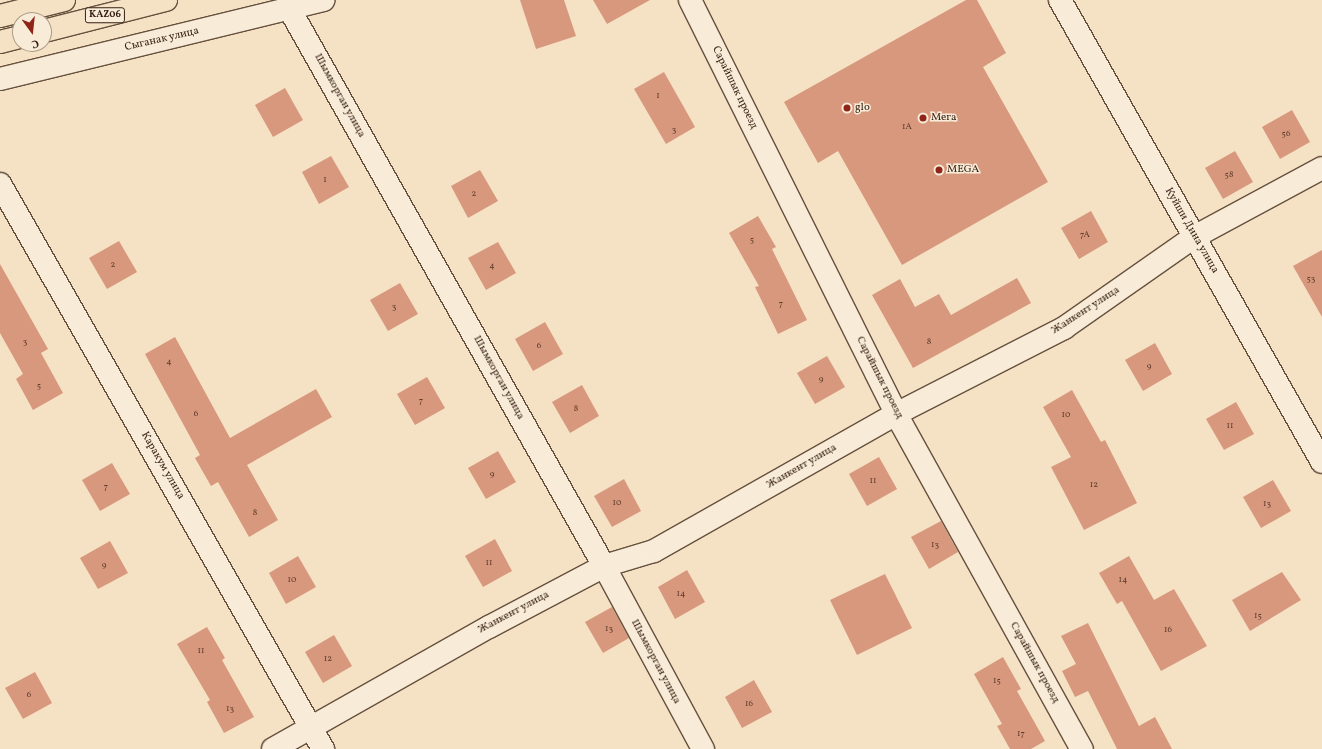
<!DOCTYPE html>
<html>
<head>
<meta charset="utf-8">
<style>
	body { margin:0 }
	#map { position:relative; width:1322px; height:749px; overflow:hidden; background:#f5e1c3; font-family:Vollkorn,serif }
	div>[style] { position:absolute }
	.building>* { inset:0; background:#d8987d }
	.roads { filter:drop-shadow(1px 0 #66503e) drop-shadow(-1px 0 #66503e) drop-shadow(0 1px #66503e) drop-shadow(0 -1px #66503e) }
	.minor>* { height:22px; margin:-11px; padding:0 11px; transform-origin:11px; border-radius:11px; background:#f8ecd8 }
	.highway>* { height:22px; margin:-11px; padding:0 11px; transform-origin:11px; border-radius:11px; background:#f5e1c3 }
	.dots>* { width:11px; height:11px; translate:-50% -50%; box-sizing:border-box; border:2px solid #f8ecd8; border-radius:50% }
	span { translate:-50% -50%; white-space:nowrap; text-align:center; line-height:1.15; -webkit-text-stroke:3px #f8ecd8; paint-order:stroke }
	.number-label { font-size:9px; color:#5e3d2d }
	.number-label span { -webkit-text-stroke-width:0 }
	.shield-label span { padding:1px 3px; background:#f8ecd8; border:1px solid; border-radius:3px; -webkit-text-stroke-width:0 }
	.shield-label { font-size:10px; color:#361f12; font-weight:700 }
	.street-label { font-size:11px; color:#361f12 }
	.poi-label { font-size:11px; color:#361f12 }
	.left { translate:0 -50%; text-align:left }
	.north { position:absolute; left:12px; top:12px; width:40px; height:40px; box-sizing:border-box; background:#f8ecd8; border:1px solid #aa9a89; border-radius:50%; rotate:165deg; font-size:11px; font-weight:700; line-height:16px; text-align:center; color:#361f12 }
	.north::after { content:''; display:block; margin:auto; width:14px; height:18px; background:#8f2418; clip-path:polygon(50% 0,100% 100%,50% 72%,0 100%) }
</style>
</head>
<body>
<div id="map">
	<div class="building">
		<i style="clip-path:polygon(520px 0,564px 0,576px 36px,536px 49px)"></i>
		<i style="clip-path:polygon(593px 0,650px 0,607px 24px)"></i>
		<i style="clip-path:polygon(966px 0,977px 0,1006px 53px,983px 67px,1048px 182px,902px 265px,838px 151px,818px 163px,784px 102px)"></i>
		<i style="clip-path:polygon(664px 72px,695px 127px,666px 144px,634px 89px)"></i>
		<i style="clip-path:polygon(285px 88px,303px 120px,273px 137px,255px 105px)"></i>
		<i style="clip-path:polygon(1292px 110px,1310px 142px,1280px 159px,1262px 127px)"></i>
		<i style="clip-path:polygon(1235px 151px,1253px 182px,1223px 199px,1205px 168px)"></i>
		<i style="clip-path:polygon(331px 156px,349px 187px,319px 204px,302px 172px)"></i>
		<i style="clip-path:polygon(480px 170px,498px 201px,468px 218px,451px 186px)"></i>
		<i style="clip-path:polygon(1091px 211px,1108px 242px,1079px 259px,1061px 228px)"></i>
		<i style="clip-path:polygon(758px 216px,776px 247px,772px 249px,807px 320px,778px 334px,755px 287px,759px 286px,729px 233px)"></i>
		<i style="clip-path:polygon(119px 241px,137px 272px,107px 289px,89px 258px)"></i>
		<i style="clip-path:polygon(498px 242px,516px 273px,486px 290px,468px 258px)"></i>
		<i style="clip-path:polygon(1322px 250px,1322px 317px,1293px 266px)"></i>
		<i style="clip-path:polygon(0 264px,48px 349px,41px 353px,63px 393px,33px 410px,16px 379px,23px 374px,0 333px)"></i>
		<i style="clip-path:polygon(1017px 278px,1031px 303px,913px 368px,872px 295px,900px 279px,915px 307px,939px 294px,951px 315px)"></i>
		<i style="clip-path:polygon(400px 283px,418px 314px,388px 331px,370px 300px)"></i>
		<i style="clip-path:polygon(545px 322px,563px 354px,533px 371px,515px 339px)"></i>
		<i style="clip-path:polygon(175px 337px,230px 438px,316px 389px,332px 417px,247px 465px,278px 520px,249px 537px,218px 482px,211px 486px,195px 458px,200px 455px,145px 354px)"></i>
		<i style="clip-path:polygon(1155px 343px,1172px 374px,1143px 391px,1125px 360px)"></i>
		<i style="clip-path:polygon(827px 356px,845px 387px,815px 404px,797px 373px)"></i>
		<i style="clip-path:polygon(427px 377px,445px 408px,415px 425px,397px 394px)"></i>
		<i style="clip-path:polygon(582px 385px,599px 416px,570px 433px,552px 402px)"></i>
		<i style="clip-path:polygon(1072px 390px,1101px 442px,1105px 440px,1137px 503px,1084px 530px,1051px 467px,1071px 457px,1043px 407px)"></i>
		<i style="clip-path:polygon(1236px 402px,1254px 434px,1224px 450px,1206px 419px)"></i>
		<i style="clip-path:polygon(498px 451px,516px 482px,486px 499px,468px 468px)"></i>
		<i style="clip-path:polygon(879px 457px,897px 489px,867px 506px,849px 474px)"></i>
		<i style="clip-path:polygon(112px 463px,130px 494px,100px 511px,82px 480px)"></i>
		<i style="clip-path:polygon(624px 479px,641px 511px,612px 527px,594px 496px)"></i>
		<i style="clip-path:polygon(1273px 480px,1291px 511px,1261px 528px,1243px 497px)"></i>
		<i style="clip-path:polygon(941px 521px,958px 552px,929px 569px,911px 537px)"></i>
		<i style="clip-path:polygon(495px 539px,512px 571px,483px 587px,465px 556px)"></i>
		<i style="clip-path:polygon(110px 541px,128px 573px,98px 589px,80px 558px)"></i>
		<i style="clip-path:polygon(298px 556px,316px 587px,286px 604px,269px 573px)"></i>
		<i style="clip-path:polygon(1129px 556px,1154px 600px,1174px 589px,1207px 646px,1161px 671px,1122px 601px,1117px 604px,1099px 573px)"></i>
		<i style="clip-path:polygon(687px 570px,705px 602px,675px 619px,658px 587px)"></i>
		<i style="clip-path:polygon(1282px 572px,1301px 600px,1250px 631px,1232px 600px)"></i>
		<i style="clip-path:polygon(885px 574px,912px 628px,857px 655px,830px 600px)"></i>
		<i style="clip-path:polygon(612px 607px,629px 638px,603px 653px,585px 622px)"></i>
		<i style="clip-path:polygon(1088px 623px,1139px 726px,1155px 717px,1172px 749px,1117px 749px,1088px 691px,1075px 697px,1062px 671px,1076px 664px,1061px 636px)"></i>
		<i style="clip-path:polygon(207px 627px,225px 658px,222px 660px,254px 717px,224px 733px,207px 702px,210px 700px,177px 644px)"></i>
		<i style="clip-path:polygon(334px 635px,352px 666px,323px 683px,305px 652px)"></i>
		<i style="clip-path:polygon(1003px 657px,1021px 689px,1017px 691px,1045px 741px,1031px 749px,1010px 749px,997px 726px,1002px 724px,974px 674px)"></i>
		<i style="clip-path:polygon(35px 672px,52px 703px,23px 719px,5px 688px)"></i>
		<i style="clip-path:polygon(754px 680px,772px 712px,742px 728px,725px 697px)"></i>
	</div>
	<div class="roads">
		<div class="minor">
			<i style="left:690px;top:0;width:462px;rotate:63.5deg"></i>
			<i style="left:896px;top:414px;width:383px;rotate:61deg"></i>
			<i style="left:1060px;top:0;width:531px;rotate:60.44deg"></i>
			<i style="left:290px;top:10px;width:639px;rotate:60.54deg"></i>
			<i style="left:604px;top:566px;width:208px;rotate:61.6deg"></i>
			<i style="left:0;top:79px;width:333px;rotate:-13.7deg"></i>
			<i style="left:0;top:184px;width:651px;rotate:60.24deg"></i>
			<i style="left:273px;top:749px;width:248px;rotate:-29.5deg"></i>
			<i style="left:489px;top:627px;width:130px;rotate:-27.9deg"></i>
			<i style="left:604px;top:566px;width:52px;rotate:-16.7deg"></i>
			<i style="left:654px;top:551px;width:278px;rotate:-29.5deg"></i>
			<i style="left:896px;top:414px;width:189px;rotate:-27.1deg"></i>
			<i style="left:1064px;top:328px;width:159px;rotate:-35deg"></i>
			<i style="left:1194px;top:237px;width:145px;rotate:-28.3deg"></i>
		</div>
		<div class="highway">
			<i style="left:0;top:16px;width:66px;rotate:-14deg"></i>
			<i style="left:44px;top:31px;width:126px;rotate:-14.3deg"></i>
			<i style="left:0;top:42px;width:21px;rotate:-14deg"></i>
		</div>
	</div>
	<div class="dots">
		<i style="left:847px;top:108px;background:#8f2418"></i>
		<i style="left:923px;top:118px;background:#8f2418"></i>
		<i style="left:939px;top:170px;background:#8f2418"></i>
	</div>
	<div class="number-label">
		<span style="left:658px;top:96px">1</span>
		<span style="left:907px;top:127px">1А</span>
		<span style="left:674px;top:130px">3</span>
		<span style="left:1286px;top:134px">56</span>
		<span style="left:1229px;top:175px">58</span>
		<span style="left:325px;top:180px">1</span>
		<span style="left:474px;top:194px">2</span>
		<span style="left:1085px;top:235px">7А</span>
		<span style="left:752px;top:240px">5</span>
		<span style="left:113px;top:265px">2</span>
		<span style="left:492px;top:266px">4</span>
		<span style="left:1311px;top:279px">53</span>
		<span style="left:781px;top:304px">7</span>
		<span style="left:394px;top:307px">3</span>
		<span style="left:25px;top:342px">3</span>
		<span style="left:929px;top:342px">8</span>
		<span style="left:539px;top:346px">6</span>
		<span style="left:169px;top:362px">4</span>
		<span style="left:1149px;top:367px">9</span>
		<span style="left:821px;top:380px">9</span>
		<span style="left:39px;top:386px">5</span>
		<span style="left:421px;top:401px">7</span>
		<span style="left:576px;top:409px">8</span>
		<span style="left:196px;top:414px">6</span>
		<span style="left:1066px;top:415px">10</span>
		<span style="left:1230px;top:426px">11</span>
		<span style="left:492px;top:475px">9</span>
		<span style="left:873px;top:481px">11</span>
		<span style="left:1094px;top:485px">12</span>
		<span style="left:106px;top:487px">7</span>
		<span style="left:617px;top:503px">10</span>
		<span style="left:1267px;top:504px">13</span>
		<span style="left:255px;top:513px">8</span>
		<span style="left:935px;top:545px">13</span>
		<span style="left:489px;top:563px">11</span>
		<span style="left:104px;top:566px">9</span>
		<span style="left:292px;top:580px">10</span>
		<span style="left:1123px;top:580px">14</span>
		<span style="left:681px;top:594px">14</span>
		<span style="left:1258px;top:616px">15</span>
		<span style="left:609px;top:629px">13</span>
		<span style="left:1168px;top:630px">16</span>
		<span style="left:201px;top:651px">11</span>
		<span style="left:328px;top:659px">12</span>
		<span style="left:997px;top:681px">15</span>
		<span style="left:29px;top:695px">6</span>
		<span style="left:749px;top:704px">16</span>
		<span style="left:230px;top:709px">13</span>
		<span style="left:1021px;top:734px">17</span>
	</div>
	<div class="shield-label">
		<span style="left:105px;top:15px">KАZ06</span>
	</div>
	<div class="street-label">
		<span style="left:162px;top:40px;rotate:-13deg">Сыганак улица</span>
		<span style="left:734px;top:88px;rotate:64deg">Сарайшык проезд</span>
		<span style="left:339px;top:96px;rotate:61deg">Шымкорган улица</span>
		<span style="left:1191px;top:231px;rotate:60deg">Куйши Дина улица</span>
		<span style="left:1086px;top:311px;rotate:-33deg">Жанкент улица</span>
		<span style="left:498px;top:378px;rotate:61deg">Шымкорган улица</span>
		<span style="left:879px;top:378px;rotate:63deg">Сарайшык проезд</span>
		<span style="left:162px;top:466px;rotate:60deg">Каракум улица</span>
		<span style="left:802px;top:467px;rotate:-30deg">Жанкент улица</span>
		<span style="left:514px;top:613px;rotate:-28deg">Жанкент улица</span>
		<span style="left:655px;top:662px;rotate:62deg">Шымкорган улица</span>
		<span style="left:1034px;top:663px;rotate:61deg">Сарайшык проезд</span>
	</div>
	<div class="poi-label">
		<span class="left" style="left:855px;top:108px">glo</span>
		<span class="left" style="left:931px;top:118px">Мега</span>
		<span class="left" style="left:947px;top:170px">MEGA</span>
	</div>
	<div class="north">С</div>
</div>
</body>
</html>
